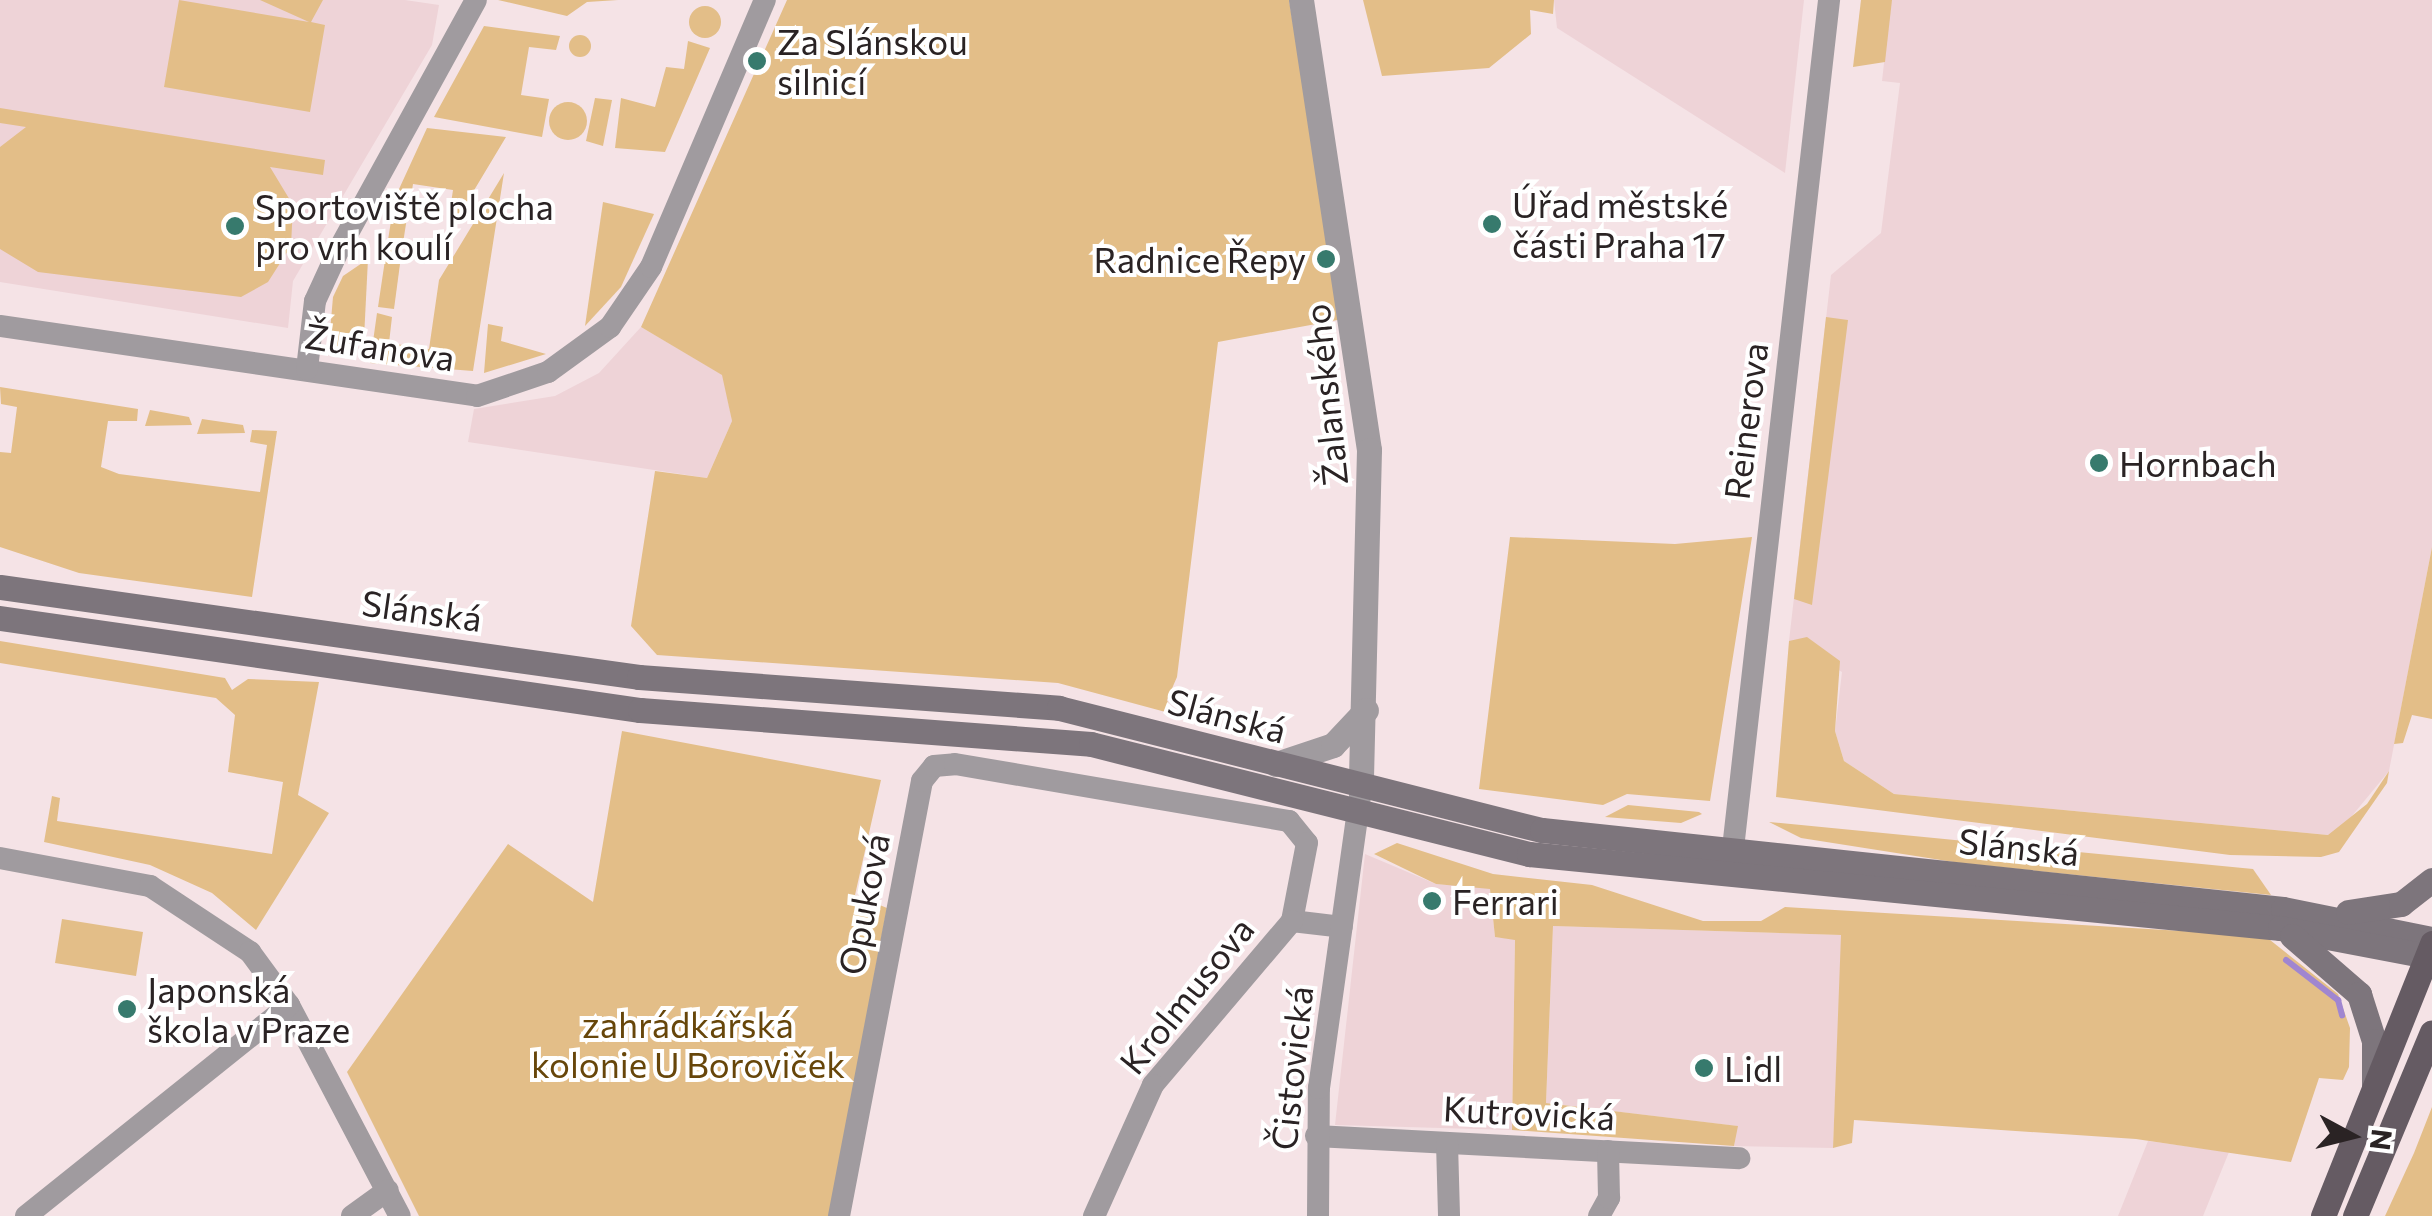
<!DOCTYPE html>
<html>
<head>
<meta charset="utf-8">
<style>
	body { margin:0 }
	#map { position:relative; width:2432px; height:1216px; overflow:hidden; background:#f5e3e6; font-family:Commissioner,sans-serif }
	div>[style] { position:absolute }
	.built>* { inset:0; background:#eed3d7 }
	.green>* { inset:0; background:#e3be88 }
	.round { border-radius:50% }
	.stream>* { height:6px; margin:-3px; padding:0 3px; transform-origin:3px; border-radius:3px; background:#a086d0 }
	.minor>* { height:22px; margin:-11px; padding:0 11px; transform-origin:11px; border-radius:11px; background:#a09b9f }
	.tertiary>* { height:25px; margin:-12.5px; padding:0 12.5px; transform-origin:12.5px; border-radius:12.5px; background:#a09b9f }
	.secondary>* { height:25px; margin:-12.5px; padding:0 12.5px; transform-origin:12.5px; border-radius:12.5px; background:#7d757c }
	.primary>* { height:25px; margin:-12.5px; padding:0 12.5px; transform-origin:12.5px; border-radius:12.5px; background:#655b63 }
	.dots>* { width:28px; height:28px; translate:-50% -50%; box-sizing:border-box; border:5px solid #fff; border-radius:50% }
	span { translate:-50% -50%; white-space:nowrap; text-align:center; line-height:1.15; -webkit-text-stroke:8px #fff; paint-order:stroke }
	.poi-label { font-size:35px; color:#2a2324 }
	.left { translate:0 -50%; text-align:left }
	.right { translate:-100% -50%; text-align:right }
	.street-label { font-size:35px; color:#2a2324 }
	.park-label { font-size:35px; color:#67460a }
	.north { position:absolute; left:2302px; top:1086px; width:100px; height:100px; -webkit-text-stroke:8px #fff; paint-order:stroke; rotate:97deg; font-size:28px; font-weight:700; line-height:40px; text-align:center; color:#2a2324 }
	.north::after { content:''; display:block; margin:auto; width:35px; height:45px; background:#2a2324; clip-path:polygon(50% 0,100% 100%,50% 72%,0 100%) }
</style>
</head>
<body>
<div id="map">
	<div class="built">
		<i style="clip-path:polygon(0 0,405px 0,439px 5px,432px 45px,293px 281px,288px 328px,0 282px)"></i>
		<i style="clip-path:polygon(1554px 0,1804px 0,1785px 173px,1557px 28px)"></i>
		<i style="clip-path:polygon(1891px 0,2432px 0,2432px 547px,2389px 771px,2342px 828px,2329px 835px,1894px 794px,1844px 761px,1835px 731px,1842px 672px,1789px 641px,1831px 275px,1881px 233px,1900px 83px,1882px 81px)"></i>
		<i style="clip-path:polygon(641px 327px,723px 375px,732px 421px,707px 478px,468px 442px,474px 409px,555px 396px,599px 373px)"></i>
		<i style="clip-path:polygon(1365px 854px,1436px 884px,1490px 888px,1495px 937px,1515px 939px,1512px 1130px,1335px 1125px)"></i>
		<i style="clip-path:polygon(1553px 926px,1842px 935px,1833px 1148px,1734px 1146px,1737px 1126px,1546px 1103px)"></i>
		<i style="clip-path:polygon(2148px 1141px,2229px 1152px,2203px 1216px,2118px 1216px)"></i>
	</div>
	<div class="green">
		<i style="clip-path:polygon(179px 0,309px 22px,260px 0,323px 0,311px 22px,325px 25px,310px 112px,164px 87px)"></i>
		<i style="clip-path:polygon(498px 0,618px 0,587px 2px,567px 16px)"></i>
		<i style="clip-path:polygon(787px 0,1289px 0,1343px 319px,1218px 342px,1177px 677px,1167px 700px,1173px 714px,1058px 683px,657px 655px,631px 626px,655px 471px,707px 478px,732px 421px,722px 375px,641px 327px)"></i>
		<i style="clip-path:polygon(1363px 0,1554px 0,1553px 14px,1530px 10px,1531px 34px,1489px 68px,1382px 76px)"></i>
		<i style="clip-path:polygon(1861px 0,1892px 0,1885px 62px,1853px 67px)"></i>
		<i class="round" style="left:689px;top:6px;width:32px;height:32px"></i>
		<i style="clip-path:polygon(484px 26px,560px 36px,556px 50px,529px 47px,521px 95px,549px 99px,542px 137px,434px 117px)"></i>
		<i class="round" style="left:569px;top:35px;width:22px;height:22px"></i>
		<i style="clip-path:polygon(688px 41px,710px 48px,665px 152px,615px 148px,621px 98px,655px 107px,666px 67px,684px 69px)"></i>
		<i style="clip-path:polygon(595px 98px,612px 100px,603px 146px,586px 141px)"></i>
		<i class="round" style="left:549px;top:102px;width:38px;height:38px"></i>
		<i style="clip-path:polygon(0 108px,325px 160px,323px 175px,270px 167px,293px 205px,291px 246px,268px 282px,241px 297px,38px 272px,0 249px,0 147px,26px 127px,0 123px)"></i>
		<i style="clip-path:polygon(427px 128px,506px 137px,446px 237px,453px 190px,413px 184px,410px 203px,394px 200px)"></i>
		<i style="clip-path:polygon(504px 173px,473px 371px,370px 363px,377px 313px,392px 317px,389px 343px,429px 349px,439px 280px)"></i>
		<i style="clip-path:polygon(603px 202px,654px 214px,621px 287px,585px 326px)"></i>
		<i style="clip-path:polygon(393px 208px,408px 211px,401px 256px,386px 253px)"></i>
		<i style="clip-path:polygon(368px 259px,364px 338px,343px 357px,329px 343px,333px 297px,343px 276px)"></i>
		<i style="clip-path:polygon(385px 260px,400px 264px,394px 309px,378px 307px)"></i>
		<i style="clip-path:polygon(1826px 317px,1848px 320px,1812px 605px,1794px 599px)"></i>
		<i style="clip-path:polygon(488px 324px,503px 327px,501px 341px,546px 354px,484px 373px)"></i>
		<i style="clip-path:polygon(0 387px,138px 409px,137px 421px,108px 421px,101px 467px,119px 474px,260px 492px,267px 445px,250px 442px,252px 430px,277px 431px,252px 597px,79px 573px,0 547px,0 452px,11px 453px,17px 407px,1px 404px)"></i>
		<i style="clip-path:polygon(150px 410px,189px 417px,192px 425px,145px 426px)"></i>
		<i style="clip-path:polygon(202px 419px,243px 425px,245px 433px,197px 434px)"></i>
		<i style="clip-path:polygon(1510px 537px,1675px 544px,1752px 537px,1710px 801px,1627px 794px,1603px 805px,1479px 789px)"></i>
		<i style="clip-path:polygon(2432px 547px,2432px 719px,2412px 715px,2403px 743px,2394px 744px)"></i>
		<i style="clip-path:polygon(1807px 637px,1840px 661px,1835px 731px,1844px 761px,1894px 794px,2328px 835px,2367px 804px,2389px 771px,2387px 783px,2339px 852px,2321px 857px,2230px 855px,1776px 797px,1789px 641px)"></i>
		<i style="clip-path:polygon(0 641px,225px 678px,232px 690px,248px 679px,319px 682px,298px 795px,329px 813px,256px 930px,212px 893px,150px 865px,44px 842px,52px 796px,60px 798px,57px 821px,272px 854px,283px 782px,228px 772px,235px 715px,216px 698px,0 663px)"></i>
		<i style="clip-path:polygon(622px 731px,881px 780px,855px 895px,887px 908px,829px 1216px,419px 1216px,347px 1072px,508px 844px,593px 902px)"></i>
		<i style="clip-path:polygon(1628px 805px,1699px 812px,1702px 814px,1681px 823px,1605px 817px)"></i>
		<i style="clip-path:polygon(1769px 822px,2253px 869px,2271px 895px,1960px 863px,1801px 838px)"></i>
		<i style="clip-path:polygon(1397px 843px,1493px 874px,1592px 885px,1703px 921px,1761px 921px,1785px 907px,2265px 936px,2338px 994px,2350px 1028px,2349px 1067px,2343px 1080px,2319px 1078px,2291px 1162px,2136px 1139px,1854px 1120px,1852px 1143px,1833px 1148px,1841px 935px,1553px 926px,1546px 1103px,1738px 1126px,1734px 1146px,1512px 1130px,1515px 940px,1495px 937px,1490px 889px,1436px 884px,1374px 854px)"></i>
		<i style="clip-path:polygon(62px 919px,143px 932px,136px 976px,55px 963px)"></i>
		<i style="clip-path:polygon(2432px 1107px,2432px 1216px,2385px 1216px,2414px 1153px)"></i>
	</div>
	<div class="stream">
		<i style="left:2286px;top:960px;width:66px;rotate:37.6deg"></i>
		<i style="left:2338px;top:1000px;width:16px;rotate:75deg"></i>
	</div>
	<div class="minor">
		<i style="left:0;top:326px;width:482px;rotate:8.3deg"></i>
		<i style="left:477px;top:396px;width:75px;rotate:-18.7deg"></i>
		<i style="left:548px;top:372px;width:77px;rotate:-36deg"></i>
		<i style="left:610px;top:327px;width:73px;rotate:-55.7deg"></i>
		<i style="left:651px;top:267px;width:290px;rotate:-66.9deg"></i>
		<i style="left:307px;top:369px;width:68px;rotate:-83.3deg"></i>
		<i style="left:315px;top:301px;width:55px;rotate:-65.3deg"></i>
		<i style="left:338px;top:251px;width:286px;rotate:-61.2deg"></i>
		<i style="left:0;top:858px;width:153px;rotate:10.6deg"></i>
		<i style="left:150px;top:886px;width:120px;rotate:33.4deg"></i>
		<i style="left:250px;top:952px;width:66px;rotate:53.7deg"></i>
		<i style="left:289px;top:1005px;width:238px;rotate:62.3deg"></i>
		<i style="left:1731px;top:866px;width:872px;rotate:-83.54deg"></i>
		<i style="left:1292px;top:921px;width:50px;rotate:6.8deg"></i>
		<i style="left:1316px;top:1136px;width:424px;rotate:3deg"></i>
		<i style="left:1447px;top:1143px;width:73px;rotate:88.4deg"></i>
		<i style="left:26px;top:1216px;width:337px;rotate:-38.7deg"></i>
		<i style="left:352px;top:1216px;width:44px;rotate:-35.8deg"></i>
		<i style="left:839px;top:1216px;width:443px;rotate:-79.2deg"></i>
		<i style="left:922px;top:781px;width:19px;rotate:-51deg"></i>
		<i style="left:934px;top:766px;width:21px;rotate:-5deg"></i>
		<i style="left:955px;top:764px;width:339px;rotate:9.7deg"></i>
		<i style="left:1289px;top:821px;width:28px;rotate:51deg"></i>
		<i style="left:1307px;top:843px;width:79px;rotate:100.9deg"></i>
		<i style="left:1292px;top:921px;width:215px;rotate:130.3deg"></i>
		<i style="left:1153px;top:1085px;width:144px;rotate:114.2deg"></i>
		<i style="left:1318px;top:1216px;width:128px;rotate:-89.6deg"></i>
		<i style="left:1319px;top:1088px;width:296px;rotate:-82deg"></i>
		<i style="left:1599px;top:1216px;width:21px;rotate:-61deg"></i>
		<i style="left:1609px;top:1198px;width:47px;rotate:-91.2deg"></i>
	</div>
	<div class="tertiary">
		<i style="left:1301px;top:0;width:455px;rotate:81.4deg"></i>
		<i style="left:1369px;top:450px;width:336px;rotate:91.4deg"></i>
		<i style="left:1276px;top:764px;width:60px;rotate:-18.4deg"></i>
		<i style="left:1333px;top:745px;width:48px;rotate:-46.7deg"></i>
	</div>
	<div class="secondary">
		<i style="left:0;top:587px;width:645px;rotate:8.02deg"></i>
		<i style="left:639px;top:677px;width:421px;rotate:4.2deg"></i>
		<i style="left:1059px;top:708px;width:498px;rotate:14.2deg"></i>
		<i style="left:1542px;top:830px;width:745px;rotate:6.09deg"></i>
		<i style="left:2283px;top:909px;width:152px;rotate:11.4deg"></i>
		<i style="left:0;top:618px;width:647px;rotate:8.18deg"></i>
		<i style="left:640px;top:710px;width:452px;rotate:4.3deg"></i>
		<i style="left:1091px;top:744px;width:452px;rotate:14.1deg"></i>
		<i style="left:1529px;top:854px;width:755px;rotate:5.63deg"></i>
		<i style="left:2280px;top:928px;width:155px;rotate:10.8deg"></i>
		<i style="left:2348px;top:912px;width:54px;rotate:-8.6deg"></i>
		<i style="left:2401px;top:904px;width:39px;rotate:-38deg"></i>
		<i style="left:2292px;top:936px;width:89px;rotate:40.9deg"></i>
		<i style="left:2359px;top:994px;width:49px;rotate:72.3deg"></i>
		<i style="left:2374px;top:1041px;width:46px;rotate:90deg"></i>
	</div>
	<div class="primary">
		<i style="left:2323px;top:1216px;width:294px;rotate:-68.2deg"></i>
		<i style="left:2355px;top:1216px;width:199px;rotate:-67.3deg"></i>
	</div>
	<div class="dots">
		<i style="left:757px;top:61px;background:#377a6d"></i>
		<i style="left:1492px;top:224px;background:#377a6d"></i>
		<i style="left:235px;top:226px;background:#377a6d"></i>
		<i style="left:1326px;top:259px;background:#377a6d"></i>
		<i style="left:2099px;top:463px;background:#377a6d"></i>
		<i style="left:1432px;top:901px;background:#377a6d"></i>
		<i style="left:127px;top:1009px;background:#377a6d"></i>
		<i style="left:1704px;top:1068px;background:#377a6d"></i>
	</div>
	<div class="poi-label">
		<span class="left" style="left:777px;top:61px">Za Slánskou<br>silnicí</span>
		<span class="left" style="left:1512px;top:224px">Úřad městské<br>části Praha 17</span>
		<span class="left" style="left:255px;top:226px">Sportoviště plocha<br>pro vrh koulí</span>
		<span class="right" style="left:1306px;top:259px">Radnice Řepy</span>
		<span class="left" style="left:2119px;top:463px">Hornbach</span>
		<span class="left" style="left:1452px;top:901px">Ferrari</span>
		<span class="left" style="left:147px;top:1009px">Japonská<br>škola v Praze</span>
		<span class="left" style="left:1724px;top:1068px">Lidl</span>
	</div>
	<div class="street-label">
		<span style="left:380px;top:346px;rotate:9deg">Žufanova</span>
		<span style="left:1325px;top:395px;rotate:-96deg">Žalanského</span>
		<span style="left:1745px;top:421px;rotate:-83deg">Reinerova</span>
		<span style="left:422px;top:610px;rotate:8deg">Slánská</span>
		<span style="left:1227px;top:715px;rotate:15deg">Slánská</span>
		<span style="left:2019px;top:846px;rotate:6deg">Slánská</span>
		<span style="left:863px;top:904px;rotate:-79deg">Opuková</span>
		<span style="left:1186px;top:995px;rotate:-51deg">Krolmusova</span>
		<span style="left:1291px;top:1068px;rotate:-84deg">Čistovická</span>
		<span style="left:1529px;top:1112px;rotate:3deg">Kutrovická</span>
	</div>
	<div class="park-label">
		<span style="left:688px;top:1044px">zahrádkářská<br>kolonie U Boroviček</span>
	</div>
	<div class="north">N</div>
</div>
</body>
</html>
